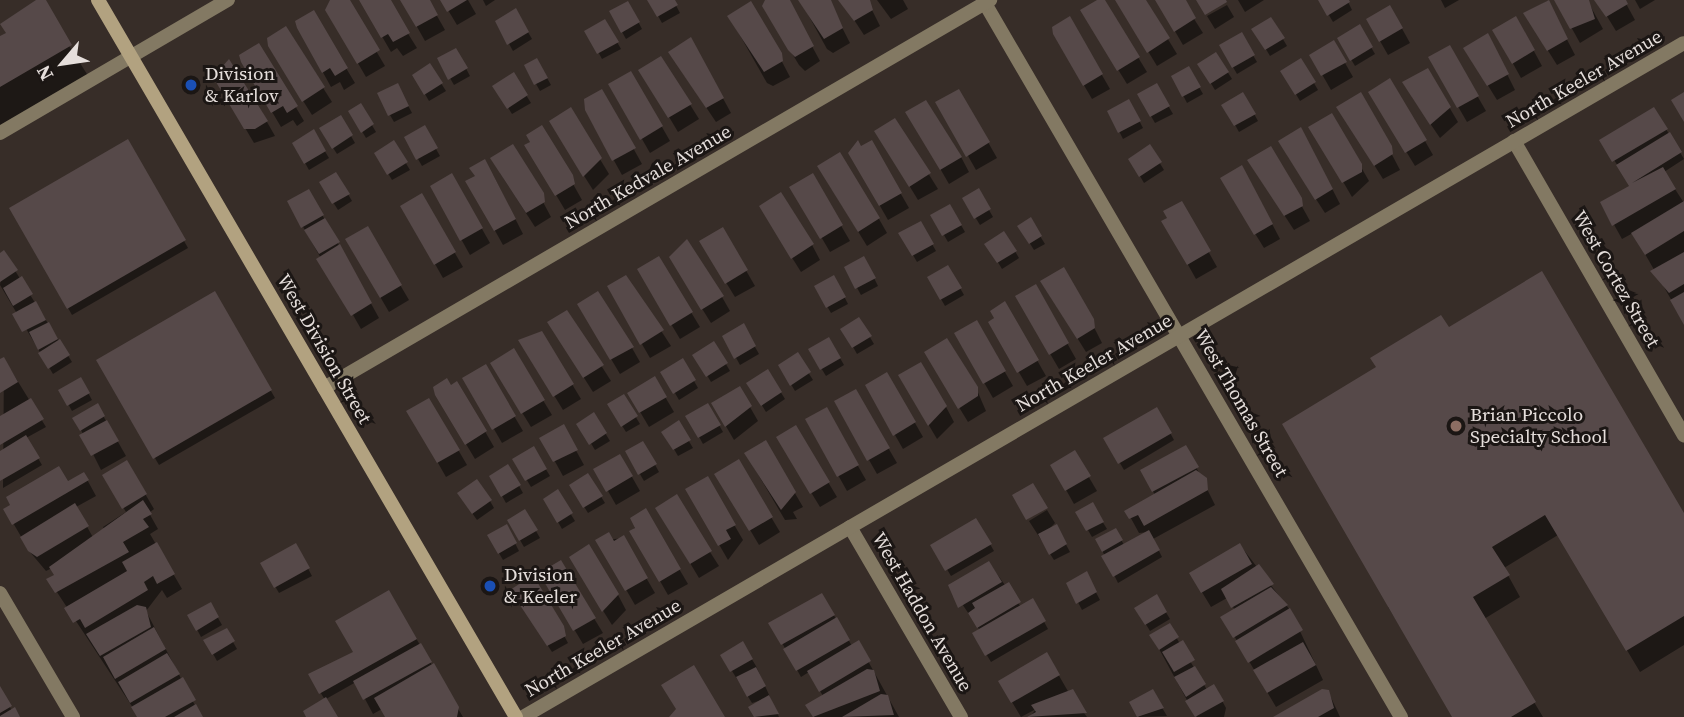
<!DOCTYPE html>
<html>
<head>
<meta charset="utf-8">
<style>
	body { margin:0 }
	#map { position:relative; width:1684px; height:717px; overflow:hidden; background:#372d28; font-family:"Source Serif 4",serif }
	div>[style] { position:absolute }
	.shadow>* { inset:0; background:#0007 }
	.building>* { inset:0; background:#564949 }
	.minor>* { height:14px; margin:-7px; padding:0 7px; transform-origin:7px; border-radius:7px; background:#837963 }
	.secondary>* { height:14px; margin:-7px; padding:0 7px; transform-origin:7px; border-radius:7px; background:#b2a280 }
	.dots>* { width:19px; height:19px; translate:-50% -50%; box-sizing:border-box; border:4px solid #1b1614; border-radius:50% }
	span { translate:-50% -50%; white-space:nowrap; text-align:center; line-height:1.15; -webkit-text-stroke:6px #1b1614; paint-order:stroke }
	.poi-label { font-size:19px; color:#e5dedb }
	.left { translate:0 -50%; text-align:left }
	.street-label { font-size:19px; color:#e5dedb }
	.north { position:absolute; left:28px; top:28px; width:70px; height:70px; -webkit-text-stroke:5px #1b1614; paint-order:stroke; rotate:241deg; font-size:19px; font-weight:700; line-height:28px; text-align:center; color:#e5dedb }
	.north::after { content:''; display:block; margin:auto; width:24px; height:32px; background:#e5dedb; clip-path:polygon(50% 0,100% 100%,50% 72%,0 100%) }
</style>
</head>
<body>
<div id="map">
	<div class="shadow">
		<i style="clip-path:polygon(40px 0,92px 82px,0 135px,0 40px)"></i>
		<i style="clip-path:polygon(333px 0,346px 0,385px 66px,366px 77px,327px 10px)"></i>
		<i style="clip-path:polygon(361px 0,387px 0,417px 48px,403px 56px,397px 48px,391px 52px)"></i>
		<i style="clip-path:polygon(402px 0,428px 0,445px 30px,425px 41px)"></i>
		<i style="clip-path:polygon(442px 0,468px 0,476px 14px,457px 25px)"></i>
		<i style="clip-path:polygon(483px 0,495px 0,486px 6px)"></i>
		<i style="clip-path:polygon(649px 0,673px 0,680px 13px,662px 23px)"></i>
		<i style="clip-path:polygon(767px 0,787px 0,820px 61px,805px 71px,799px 65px,764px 7px)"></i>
		<i style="clip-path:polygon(800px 0,828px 0,850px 43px,833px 53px,827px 49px)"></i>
		<i style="clip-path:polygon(841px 0,867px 0,880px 26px,864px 35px)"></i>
		<i style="clip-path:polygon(877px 0,903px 0,908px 9px,891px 19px)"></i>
		<i style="clip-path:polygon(1103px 0,1147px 72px,1127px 84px,1082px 11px)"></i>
		<i style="clip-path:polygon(1117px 0,1144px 0,1177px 54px,1157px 66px)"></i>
		<i style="clip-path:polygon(1157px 0,1182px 0,1203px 33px,1183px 45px)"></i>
		<i style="clip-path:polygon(1238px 0,1264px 0,1245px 12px)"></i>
		<i style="clip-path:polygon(1320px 0,1347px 0,1352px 10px,1333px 22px)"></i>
		<i style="clip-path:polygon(1441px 0,1459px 0,1445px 8px)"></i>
		<i style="clip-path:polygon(1556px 0,1587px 0,1603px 29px,1580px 43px)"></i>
		<i style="clip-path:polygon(1597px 0,1624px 0,1635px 20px,1616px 31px)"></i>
		<i style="clip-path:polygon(1635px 0,1655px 0,1640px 9px)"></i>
		<i style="clip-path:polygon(1547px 1px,1575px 55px,1557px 65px,1525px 14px)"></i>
		<i style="clip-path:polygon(628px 3px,642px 29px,626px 39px,611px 12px)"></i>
		<i style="clip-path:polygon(1227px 5px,1234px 17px,1215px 29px,1207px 16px)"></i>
		<i style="clip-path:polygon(1390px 7px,1410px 43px,1388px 55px,1368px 20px)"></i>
		<i style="clip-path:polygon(515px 10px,532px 39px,513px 51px,497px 22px)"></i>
		<i style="clip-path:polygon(313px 13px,355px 83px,344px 90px,340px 82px,331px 87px,298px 27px)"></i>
		<i style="clip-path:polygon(729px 16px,759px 18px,790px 77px,773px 86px,767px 83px)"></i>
		<i style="clip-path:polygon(1069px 18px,1110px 89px,1092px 99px,1054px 34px)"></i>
		<i style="clip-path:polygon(1516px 18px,1542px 66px,1521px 78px,1495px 31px)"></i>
		<i style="clip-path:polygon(1271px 19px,1287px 46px,1270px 56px,1254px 29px)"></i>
		<i style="clip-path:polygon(605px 21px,621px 49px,602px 59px,587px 31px)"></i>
		<i style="clip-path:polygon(1359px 27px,1375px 54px,1355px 66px,1339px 39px)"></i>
		<i style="clip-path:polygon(285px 28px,332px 102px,312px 115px,278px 61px)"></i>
		<i style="clip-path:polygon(1241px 35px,1257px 62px,1237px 74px,1221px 46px)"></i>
		<i style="clip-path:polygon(691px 40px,731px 113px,716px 122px,679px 67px)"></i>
		<i style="clip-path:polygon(1333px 42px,1353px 77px,1331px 90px,1311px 55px)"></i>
		<i style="clip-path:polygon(259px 45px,304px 121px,297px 126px,293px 120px,281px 127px,242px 61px)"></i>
		<i style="clip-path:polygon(1449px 47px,1486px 111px,1467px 122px,1430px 58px)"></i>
		<i style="clip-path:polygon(456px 50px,470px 76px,454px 85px,439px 59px)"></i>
		<i style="clip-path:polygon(1495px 50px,1515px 90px,1497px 100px,1474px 63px)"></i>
		<i style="clip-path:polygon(1216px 54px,1232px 79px,1215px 90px,1199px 64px)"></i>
		<i style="clip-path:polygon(661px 58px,699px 119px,678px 132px,641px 70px)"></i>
		<i style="clip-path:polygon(537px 60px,551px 85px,540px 91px,526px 66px)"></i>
		<i style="clip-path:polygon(1301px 61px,1318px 90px,1300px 101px,1283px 72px)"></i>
		<i style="clip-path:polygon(430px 66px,446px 91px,429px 101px,414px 75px)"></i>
		<i style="clip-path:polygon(1188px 68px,1203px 94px,1187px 103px,1173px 76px)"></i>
		<i style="clip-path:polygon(1427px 70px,1458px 122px,1440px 138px,1412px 97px)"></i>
		<i style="clip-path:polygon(631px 73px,670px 141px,650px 153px,611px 85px)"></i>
		<i style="clip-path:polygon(513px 74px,531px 103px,512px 114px,495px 86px)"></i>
		<i style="clip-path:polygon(215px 77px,267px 122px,275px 136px,254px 143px)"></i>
		<i style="clip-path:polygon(1390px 80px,1433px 155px,1415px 166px,1370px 92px)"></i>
		<i style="clip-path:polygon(1156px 85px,1173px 114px,1155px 123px,1139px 95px)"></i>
		<i style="clip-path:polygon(959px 91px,997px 158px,976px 170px,938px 103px)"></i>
		<i style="clip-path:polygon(401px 92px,412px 113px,394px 122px,390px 115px)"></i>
		<i style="clip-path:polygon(602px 92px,642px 164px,622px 175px,586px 110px)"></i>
		<i style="clip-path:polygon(1243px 94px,1258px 121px,1239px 132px,1224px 105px)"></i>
		<i style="clip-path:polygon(1129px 101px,1143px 128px,1123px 139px,1109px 111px)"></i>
		<i style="clip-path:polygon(360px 105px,376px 132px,366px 138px,350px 111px)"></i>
		<i style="clip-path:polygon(1368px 109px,1400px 170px,1383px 179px,1347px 122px)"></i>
		<i style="clip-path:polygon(1654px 109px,1684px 159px,1664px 172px,1684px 203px,1684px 322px,1633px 233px,1622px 239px,1602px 203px,1631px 186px,1601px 140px)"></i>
		<i style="clip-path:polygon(570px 110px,609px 174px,593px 190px,559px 136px)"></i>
		<i style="clip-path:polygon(908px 113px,961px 157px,969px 172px,949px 184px)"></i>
		<i style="clip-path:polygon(1331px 115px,1369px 181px,1352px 197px,1311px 127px)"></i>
		<i style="clip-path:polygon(340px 117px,355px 143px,337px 154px,321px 129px)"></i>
		<i style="clip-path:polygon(895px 120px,938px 189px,918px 200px,885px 146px)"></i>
		<i style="clip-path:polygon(541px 127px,582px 200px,565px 210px,527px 146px)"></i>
		<i style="clip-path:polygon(424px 128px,440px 156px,422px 166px,406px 138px)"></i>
		<i style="clip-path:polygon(313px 132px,329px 158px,309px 170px,294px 143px)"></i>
		<i style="clip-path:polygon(127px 141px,188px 248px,72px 315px,12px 208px)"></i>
		<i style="clip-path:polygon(393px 142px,410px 170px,392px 180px,376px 153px)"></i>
		<i style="clip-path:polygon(871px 142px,909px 208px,888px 220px,850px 153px)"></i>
		<i style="clip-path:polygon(1309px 144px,1340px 204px,1325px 213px,1288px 156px)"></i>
		<i style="clip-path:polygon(1150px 147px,1164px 170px,1144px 183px,1130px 159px)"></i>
		<i style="clip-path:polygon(1270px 149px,1310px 221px,1294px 230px,1258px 175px)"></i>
		<i style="clip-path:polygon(521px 161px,551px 217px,535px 227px,500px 173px)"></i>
		<i style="clip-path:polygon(336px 174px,352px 201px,338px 210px,321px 183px)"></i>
		<i style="clip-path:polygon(493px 175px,523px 234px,503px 245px,468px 182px)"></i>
		<i style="clip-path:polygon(452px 176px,490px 243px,470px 255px,432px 187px)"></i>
		<i style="clip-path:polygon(812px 176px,850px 241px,830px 252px,792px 187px)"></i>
		<i style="clip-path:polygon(827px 181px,879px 219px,887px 233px,867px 246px)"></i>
		<i style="clip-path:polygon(1250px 182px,1280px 239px,1264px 248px,1230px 193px)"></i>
		<i style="clip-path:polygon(309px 191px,379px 318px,361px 329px,289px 202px)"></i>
		<i style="clip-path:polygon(978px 191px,993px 217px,980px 225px,964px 199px)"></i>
		<i style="clip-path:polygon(421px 195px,463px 267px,443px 278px,402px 206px)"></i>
		<i style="clip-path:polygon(1181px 203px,1217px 267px,1196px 279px,1164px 222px)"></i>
		<i style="clip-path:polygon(950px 206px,965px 232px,948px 242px,933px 216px)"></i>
		<i style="clip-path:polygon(1030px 220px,1045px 244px,1034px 250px,1019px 226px)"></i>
		<i style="clip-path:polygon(769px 221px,812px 245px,820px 260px,801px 272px)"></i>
		<i style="clip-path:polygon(920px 223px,936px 251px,917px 262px,901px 234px)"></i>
		<i style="clip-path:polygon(367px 229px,409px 300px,389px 312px,347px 240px)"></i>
		<i style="clip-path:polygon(722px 229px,755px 286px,735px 297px,701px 242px)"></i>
		<i style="clip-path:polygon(1004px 233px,1019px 258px,1002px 269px,987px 244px)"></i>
		<i style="clip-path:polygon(4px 253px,72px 362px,53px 374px,0 285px)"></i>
		<i style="clip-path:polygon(658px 258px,700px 327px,680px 339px,639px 270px)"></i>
		<i style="clip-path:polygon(864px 258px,878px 286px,861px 295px,846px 268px)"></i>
		<i style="clip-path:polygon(948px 267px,964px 295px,945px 306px,929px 278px)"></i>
		<i style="clip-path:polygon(679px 272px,722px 297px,730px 311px,711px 323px)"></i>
		<i style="clip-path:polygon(626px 277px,671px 346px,650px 358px,609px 287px)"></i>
		<i style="clip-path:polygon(834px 277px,848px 304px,831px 313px,816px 287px)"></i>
		<i style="clip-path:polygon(1072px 284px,1102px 343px,1086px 352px,1051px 296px)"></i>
		<i style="clip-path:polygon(1035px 286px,1076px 359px,1059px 369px,1017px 297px)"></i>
		<i style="clip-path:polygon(215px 294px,275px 398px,159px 465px,98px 361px)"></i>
		<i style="clip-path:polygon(1005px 304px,1046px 376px,1027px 386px,990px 323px)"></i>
		<i style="clip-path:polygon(579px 305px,632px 348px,640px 362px,620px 374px)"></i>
		<i style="clip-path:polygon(567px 312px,611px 381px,593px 392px,558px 337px)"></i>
		<i style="clip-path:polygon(859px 319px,874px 344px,857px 354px,843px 329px)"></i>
		<i style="clip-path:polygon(976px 322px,1013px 386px,993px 398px,956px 334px)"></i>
		<i style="clip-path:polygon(743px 326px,759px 354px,740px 365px,724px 336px)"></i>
		<i style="clip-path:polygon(1448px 330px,1684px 523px,1684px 645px,1640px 672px,1558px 535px,1504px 568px,1520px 597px,1484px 619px,1543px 717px,1457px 717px,1388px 607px,1378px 368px)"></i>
		<i style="clip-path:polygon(541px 333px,581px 399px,563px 410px,521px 341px)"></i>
		<i style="clip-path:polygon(829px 339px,844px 365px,826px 376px,810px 350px)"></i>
		<i style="clip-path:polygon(714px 344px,730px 371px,711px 382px,695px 355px)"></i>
		<i style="clip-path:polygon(513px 351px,552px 415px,531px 427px,501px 378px)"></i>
		<i style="clip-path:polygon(926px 353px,976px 388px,986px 411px,968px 422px)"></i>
		<i style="clip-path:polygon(797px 355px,813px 380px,795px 391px,780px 366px)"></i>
		<i style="clip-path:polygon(4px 359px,46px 427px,26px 438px,42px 465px,3px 488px)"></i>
		<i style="clip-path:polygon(682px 360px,698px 388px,679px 400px,663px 372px)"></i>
		<i style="clip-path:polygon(485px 367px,523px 431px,502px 443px,465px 379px)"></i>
		<i style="clip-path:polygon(768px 372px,785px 399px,766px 412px,749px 384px)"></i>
		<i style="clip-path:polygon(887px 374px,923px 437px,903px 449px,867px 386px)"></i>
		<i style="clip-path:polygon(654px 378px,674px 412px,649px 427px,629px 393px)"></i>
		<i style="clip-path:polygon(81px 380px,92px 400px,72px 411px,61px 391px)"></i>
		<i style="clip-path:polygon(457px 383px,494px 447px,475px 459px,436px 394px)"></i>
		<i style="clip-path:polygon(739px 388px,758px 421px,734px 440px,713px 404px)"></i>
		<i style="clip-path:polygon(908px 390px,946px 407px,954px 422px,937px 439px)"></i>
		<i style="clip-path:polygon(855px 391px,897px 463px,877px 474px,836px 402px)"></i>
		<i style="clip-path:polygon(623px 396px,640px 424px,626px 432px,609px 405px)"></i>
		<i style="clip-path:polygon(429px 400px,467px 465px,446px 477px,409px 412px)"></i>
		<i style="clip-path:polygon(97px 405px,126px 456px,101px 470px,75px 418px)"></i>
		<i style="clip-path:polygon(708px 406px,723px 432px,703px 444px,688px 417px)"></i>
		<i style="clip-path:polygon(1157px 409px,1174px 440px,1124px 470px,1106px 439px)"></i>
		<i style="clip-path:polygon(826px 410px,866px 480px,847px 491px,807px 420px)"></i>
		<i style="clip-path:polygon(594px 415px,610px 441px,595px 450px,579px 424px)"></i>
		<i style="clip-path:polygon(678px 423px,693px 448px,678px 456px,664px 432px)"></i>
		<i style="clip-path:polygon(563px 427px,584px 465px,563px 476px,542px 438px)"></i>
		<i style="clip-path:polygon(795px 427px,837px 497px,820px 507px,778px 438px)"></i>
		<i style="clip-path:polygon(765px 442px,803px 507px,793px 512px,797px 519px,785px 520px,746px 454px)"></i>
		<i style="clip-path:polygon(643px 443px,659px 472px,644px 481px,627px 452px)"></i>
		<i style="clip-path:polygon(1186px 447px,1215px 505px,1153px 539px,1162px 557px,1118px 583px,1097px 540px,1116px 530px,1124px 545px,1149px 532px,1139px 533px,1127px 511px,1155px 495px,1142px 471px)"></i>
		<i style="clip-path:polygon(533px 448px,550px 476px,531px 487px,515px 460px)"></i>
		<i style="clip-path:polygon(1074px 452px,1097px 491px,1074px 504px,1052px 465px)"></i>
		<i style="clip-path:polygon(620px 456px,640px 491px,616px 505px,596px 470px)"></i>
		<i style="clip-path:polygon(738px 462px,780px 532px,759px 545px,717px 474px)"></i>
		<i style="clip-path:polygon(127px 463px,154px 509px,149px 513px,158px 529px,150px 534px,182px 589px,167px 598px,162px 590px,146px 611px,201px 717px,139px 717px,49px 580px,56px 575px,52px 568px,46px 571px,30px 552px,5px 509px,84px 474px,96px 496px,76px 507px,95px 541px,107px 534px,103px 527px,126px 512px,104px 476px)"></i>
		<i style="clip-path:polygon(508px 466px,523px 493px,506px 503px,491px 476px)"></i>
		<i style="clip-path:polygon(588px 476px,605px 503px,588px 513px,571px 486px)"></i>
		<i style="clip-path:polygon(707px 478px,743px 540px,728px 560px,687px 489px)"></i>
		<i style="clip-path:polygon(557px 492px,575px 521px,562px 529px,545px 499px)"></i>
		<i style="clip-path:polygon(463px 500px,490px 501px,494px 508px,477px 520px)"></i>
		<i style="clip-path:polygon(1092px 505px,1107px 529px,1092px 537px,1078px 513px)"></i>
		<i style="clip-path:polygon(657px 508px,710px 552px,719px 566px,699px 578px)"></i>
		<i style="clip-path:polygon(1047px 510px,1055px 523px,1048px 530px,1056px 526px,1070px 552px,1054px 560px,1029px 521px)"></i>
		<i style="clip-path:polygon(645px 511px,688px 584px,668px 595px,632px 532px)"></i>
		<i style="clip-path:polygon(525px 512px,540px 538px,524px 547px,509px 521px)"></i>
		<i style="clip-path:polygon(976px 520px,994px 551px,951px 576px,933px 546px)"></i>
		<i style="clip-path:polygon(506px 526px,519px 551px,503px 560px,489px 536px)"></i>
		<i style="clip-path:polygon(623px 538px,655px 593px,635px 605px,598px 541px)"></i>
		<i style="clip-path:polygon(1240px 545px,1290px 610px,1323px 680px,1276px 707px,1223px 617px,1235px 610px,1227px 598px,1211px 607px,1191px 574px)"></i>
		<i style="clip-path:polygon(296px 546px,312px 576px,279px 593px,262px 564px)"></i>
		<i style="clip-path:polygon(560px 563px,603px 633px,583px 644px,541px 574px)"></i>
		<i style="clip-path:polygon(989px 563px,1021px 607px,1032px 600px,1048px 629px,991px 662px,974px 634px,979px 629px,950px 586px)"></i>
		<i style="clip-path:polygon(579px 572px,618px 595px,626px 610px,612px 625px)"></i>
		<i style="clip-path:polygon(1086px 574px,1100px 600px,1082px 610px,1068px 583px)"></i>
		<i style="clip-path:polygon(533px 578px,568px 643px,552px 652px,516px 597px)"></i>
		<i style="clip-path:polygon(389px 593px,463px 717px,387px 717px,382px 709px,373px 714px,356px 682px,326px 699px,336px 717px,308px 717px,325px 700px,310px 675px,355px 653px)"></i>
		<i style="clip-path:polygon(822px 595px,852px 646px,858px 643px,899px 717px,814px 717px,808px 706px,823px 696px,809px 672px,801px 677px,771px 623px)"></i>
		<i style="clip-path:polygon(1156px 596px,1170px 619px,1150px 631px,1136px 608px)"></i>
		<i style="clip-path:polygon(210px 604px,222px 625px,201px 637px,190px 616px)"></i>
		<i style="clip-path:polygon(1169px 625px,1207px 690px,1214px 686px,1226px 708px,1224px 717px,1197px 717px,1188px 702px,1152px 636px)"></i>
		<i style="clip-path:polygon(226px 630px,237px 649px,217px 661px,206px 641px)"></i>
		<i style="clip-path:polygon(742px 643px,756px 666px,779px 717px,756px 717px,750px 708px,765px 699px,752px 703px,722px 655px)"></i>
		<i style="clip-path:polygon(1047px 655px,1069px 693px,1087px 717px,1030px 717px,1036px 709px,1021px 717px,1000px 682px)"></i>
		<i style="clip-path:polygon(0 689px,12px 711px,18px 717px,0 717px)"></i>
		<i style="clip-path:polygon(1152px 691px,1167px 716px,1139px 717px,1131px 703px)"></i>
		<i style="clip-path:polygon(1328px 691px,1340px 717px,1276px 717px)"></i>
	</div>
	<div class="building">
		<i style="clip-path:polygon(36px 0,46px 0,72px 45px,0 87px,0 36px,6px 33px,0 24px)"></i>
		<i style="clip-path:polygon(330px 0,350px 0,380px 50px,357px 64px,325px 10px)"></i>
		<i style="clip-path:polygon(359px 0,391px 0,410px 33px,393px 42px,388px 34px,381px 38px)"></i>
		<i style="clip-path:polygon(400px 0,430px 0,438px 15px,416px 27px)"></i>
		<i style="clip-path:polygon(440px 0,467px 0,447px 12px)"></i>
		<i style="clip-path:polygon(647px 0,675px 0,678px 5px,657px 17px)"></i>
		<i style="clip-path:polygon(765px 0,790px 0,814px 46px,795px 57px,788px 50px,762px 6px)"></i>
		<i style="clip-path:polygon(798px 0,831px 0,843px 28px,824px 39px)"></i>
		<i style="clip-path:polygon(838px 0,870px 0,873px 10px,854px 21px)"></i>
		<i style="clip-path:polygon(1097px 0,1105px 0,1140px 57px,1117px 71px,1080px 10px)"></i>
		<i style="clip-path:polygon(1115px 0,1146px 0,1170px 38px,1147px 53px)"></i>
		<i style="clip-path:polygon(1155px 0,1186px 0,1196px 18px,1174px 32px)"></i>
		<i style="clip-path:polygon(1196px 0,1226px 0,1227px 2px,1205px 15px)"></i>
		<i style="clip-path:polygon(1318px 0,1349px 0,1350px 2px,1327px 16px)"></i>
		<i style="clip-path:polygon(1549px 0,1568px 39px,1547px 51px,1523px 13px)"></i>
		<i style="clip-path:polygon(1554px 0,1589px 0,1595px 19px,1570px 29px)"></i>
		<i style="clip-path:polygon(1594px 0,1626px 0,1628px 4px,1606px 17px)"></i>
		<i style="clip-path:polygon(628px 1px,640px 22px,621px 33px,609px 11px)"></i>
		<i style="clip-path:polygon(751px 1px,782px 53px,783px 61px,764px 72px,727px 16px)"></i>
		<i style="clip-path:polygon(1390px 5px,1403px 28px,1379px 42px,1366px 19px)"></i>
		<i style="clip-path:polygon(516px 8px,529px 32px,507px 45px,495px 21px)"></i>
		<i style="clip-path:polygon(314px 10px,348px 68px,335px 76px,330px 68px,322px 73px,297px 28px,295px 21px)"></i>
		<i style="clip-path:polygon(1070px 16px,1103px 74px,1083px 86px,1053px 34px,1052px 27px)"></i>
		<i style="clip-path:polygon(1516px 16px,1535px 50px,1512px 64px,1492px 30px)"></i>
		<i style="clip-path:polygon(1271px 17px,1285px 38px,1265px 50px,1251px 29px)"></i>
		<i style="clip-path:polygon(605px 19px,619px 42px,597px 54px,584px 31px)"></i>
		<i style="clip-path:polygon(1360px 24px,1373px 47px,1350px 61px,1337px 38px)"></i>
		<i style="clip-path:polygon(286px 26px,325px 87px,302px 102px,268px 46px,267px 38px)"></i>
		<i style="clip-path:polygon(1242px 32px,1255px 55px,1232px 68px,1219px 45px)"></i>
		<i style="clip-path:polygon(1488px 33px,1509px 74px,1487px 86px,1463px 48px)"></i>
		<i style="clip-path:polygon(691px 37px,724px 98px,706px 108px,668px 52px)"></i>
		<i style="clip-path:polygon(1334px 40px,1347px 62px,1321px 76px,1309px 55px)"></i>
		<i style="clip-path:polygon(259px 43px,298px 106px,287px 113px,283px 106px,271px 113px,241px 62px,239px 55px)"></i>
		<i style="clip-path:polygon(1450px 45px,1479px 96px,1457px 108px,1428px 57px)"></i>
		<i style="clip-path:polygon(456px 48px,468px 68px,448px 80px,437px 58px)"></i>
		<i style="clip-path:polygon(1216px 52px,1229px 72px,1210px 84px,1197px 64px)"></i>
		<i style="clip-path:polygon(661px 56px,692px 104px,668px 118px,638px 70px)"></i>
		<i style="clip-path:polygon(537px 58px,548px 78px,534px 85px,524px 65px)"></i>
		<i style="clip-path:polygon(1301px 58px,1316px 82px,1295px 95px,1280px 71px)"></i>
		<i style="clip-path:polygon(229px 59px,268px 121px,255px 129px,244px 129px,213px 77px)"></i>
		<i style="clip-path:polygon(430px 63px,443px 83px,424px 95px,412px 75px)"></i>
		<i style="clip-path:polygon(1189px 66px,1201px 87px,1182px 97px,1171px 76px)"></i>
		<i style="clip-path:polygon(1428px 68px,1451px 107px,1430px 125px,1402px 82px)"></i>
		<i style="clip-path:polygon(631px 71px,663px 126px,640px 140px,608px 84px)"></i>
		<i style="clip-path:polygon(514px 72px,528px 95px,507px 109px,492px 86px)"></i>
		<i style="clip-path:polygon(1390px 78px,1427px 140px,1405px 153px,1368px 92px)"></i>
		<i style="clip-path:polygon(398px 83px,409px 106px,388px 116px,377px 93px)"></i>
		<i style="clip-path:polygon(1157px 83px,1170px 106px,1150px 117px,1137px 94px)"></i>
		<i style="clip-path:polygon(602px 89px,636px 148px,612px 161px,585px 110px,584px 99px)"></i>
		<i style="clip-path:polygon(959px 89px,990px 142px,966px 157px,935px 102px)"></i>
		<i style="clip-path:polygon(1243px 92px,1256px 114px,1234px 126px,1221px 105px)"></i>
		<i style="clip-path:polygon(1361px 92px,1392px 146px,1393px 154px,1374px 166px,1336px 107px)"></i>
		<i style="clip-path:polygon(1684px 92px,1684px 122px,1671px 100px)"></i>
		<i style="clip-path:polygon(1129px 99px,1141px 121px,1118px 133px,1107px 111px)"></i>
		<i style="clip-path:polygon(926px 100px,962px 157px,940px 170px,905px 112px)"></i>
		<i style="clip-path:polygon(361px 103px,374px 124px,361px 133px,348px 111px)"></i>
		<i style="clip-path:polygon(571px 107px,602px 158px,583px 177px,549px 121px)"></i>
		<i style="clip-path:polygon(1654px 107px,1668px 129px,1612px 162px,1599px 140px)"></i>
		<i style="clip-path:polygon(1332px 113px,1362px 164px,1362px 172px,1342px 183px,1308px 127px)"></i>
		<i style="clip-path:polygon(341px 115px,353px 135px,332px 149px,319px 128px)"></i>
		<i style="clip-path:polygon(895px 118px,931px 173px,909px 187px,874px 131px)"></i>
		<i style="clip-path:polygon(425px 125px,438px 148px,416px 160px,404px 137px)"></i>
		<i style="clip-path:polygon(542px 125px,573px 175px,575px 184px,555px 196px,524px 145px,530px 142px,526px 135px)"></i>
		<i style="clip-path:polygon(1301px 127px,1333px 189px,1315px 200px,1278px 141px)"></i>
		<i style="clip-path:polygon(314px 129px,326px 151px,304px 164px,292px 143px)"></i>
		<i style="clip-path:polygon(1670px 132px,1682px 152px,1632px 183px,1663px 167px,1676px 189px,1612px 226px,1600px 202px,1629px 186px,1616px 165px)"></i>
		<i style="clip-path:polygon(128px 139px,186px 240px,67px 309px,9px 208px)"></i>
		<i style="clip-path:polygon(394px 140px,408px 162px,387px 175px,374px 153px)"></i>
		<i style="clip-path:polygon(858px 140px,861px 146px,872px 140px,902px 193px,879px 206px,848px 153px)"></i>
		<i style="clip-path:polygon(513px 144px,544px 193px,545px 202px,526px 213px,490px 158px)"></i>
		<i style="clip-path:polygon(1150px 144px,1162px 162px,1139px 177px,1128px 159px)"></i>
		<i style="clip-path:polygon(1271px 146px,1302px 198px,1303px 206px,1284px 216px,1247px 160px)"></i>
		<i style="clip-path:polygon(840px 152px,880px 218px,858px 232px,817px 166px)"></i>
		<i style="clip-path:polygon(485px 159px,516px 219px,494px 231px,465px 181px,475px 176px,469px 168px)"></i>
		<i style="clip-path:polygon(1242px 165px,1273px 224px,1254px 235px,1220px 178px)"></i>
		<i style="clip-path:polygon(336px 172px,350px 194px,332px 204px,319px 182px)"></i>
		<i style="clip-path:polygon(452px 173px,483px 228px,460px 241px,430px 186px)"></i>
		<i style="clip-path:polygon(813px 173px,843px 225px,820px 239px,789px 187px)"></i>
		<i style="clip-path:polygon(979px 188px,991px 209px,974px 219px,962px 198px)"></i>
		<i style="clip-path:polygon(309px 189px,324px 215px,301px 228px,287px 201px)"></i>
		<i style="clip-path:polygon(781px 192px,814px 244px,791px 259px,759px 206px)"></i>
		<i style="clip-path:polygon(422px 193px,456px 252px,434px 265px,400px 206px)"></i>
		<i style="clip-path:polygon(1182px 201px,1211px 251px,1187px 265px,1161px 221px,1167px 218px,1163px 211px)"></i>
		<i style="clip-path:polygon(1684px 201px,1684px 231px,1645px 255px,1631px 233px)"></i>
		<i style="clip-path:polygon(950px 204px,962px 225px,942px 236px,930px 215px)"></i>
		<i style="clip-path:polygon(1031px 217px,1042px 236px,1029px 244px,1017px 226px)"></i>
		<i style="clip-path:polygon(325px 218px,340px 242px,319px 254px,304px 230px)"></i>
		<i style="clip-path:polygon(921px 221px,934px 244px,912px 256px,898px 233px)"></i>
		<i style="clip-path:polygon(368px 226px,402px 285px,380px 298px,345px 239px)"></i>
		<i style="clip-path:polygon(723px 227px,748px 270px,725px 284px,699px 241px)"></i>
		<i style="clip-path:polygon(1004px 231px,1017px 251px,997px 263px,984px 244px)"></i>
		<i style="clip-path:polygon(687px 239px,724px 296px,701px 310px,669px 257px)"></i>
		<i style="clip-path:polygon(340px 244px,372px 303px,351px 316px,316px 259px)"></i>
		<i style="clip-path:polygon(4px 250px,18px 270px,0 282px,0 253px)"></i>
		<i style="clip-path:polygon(1684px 252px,1684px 284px,1669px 293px,1650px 271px)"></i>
		<i style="clip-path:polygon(659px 256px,693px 312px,670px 326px,637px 269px)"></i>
		<i style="clip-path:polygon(864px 256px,876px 278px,855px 289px,844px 267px)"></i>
		<i style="clip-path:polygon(948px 265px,962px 288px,940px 300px,927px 277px)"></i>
		<i style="clip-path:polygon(1064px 267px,1094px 319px,1095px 328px,1077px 339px,1040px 281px)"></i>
		<i style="clip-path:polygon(1542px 271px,1684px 513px,1684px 616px,1626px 651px,1545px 515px,1492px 547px,1510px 575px,1473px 597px,1536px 702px,1511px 717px,1452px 717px,1282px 424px,1376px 367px,1370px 358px,1441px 315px,1449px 327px)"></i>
		<i style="clip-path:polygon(626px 275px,664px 330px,640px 345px,607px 286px)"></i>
		<i style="clip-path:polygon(834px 275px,846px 297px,826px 308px,814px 286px)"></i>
		<i style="clip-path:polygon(22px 276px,33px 294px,13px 306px,3px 288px)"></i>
		<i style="clip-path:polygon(1036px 284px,1069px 343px,1049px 355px,1015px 296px)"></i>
		<i style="clip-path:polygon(215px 291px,272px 390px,153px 459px,96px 360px)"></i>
		<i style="clip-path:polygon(598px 291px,634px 347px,610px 360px,577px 304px)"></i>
		<i style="clip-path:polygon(1684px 292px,1684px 325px,1670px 300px)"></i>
		<i style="clip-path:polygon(36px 301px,46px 320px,22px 332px,12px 314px)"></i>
		<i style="clip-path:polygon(1005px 301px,1039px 360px,1017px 373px,988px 322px,994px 318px,990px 311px)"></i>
		<i style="clip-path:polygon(567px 310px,604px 365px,583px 378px,547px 322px)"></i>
		<i style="clip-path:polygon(859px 317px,872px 336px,852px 348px,840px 329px)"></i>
		<i style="clip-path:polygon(977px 320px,1006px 371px,983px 384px,954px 333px)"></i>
		<i style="clip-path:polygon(49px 322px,58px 339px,38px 350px,29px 332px)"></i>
		<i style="clip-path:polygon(744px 323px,756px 346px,734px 359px,722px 336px)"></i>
		<i style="clip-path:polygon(542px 331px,574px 384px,553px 397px,518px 340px)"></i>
		<i style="clip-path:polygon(829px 337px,841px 358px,820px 370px,808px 349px)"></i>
		<i style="clip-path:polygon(947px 338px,978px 387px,978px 396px,958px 409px,924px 352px)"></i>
		<i style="clip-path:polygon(60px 339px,70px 355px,48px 369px,38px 353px)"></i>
		<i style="clip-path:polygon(714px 341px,728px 363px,706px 377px,692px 355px)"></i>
		<i style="clip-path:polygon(514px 348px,545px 400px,521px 414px,490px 363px)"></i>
		<i style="clip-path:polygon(798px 352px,811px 372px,790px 386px,778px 365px)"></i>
		<i style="clip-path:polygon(4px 357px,18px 382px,0 393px,0 359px)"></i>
		<i style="clip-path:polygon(683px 358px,696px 380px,673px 394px,660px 372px)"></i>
		<i style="clip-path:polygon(921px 362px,947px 406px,928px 426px,898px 375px)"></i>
		<i style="clip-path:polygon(486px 364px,516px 416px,492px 430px,462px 378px)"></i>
		<i style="clip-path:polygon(768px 369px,782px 392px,761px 406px,746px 383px)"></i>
		<i style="clip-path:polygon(887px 372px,916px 422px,893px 436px,865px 385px)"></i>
		<i style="clip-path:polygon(655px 376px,667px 397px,639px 413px,627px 393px)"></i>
		<i style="clip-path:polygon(81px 377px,90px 393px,67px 406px,58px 390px)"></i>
		<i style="clip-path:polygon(447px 378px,451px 385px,457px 381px,487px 431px,465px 445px,435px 395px,433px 387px)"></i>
		<i style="clip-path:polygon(740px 386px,752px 406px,725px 427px,711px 403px)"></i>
		<i style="clip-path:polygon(856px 389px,890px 448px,867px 461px,834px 401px)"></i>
		<i style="clip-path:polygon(624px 394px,638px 416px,621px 427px,607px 404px)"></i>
		<i style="clip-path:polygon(31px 398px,44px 419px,0 445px,0 416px)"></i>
		<i style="clip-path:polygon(429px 398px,460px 450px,437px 463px,406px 411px)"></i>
		<i style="clip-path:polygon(98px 403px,105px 416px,80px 431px,72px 418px)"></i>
		<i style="clip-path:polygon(708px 403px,721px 425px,698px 438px,685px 416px)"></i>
		<i style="clip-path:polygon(827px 407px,859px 465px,837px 477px,805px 419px)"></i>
		<i style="clip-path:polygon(1157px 407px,1172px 433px,1118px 464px,1103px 438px)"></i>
		<i style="clip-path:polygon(594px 412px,607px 433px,589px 445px,576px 424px)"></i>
		<i style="clip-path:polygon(107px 420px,119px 441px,91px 456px,79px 435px)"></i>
		<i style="clip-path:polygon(679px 420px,691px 440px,673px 450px,661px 432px)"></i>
		<i style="clip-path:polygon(564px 424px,578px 450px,553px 462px,539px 438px)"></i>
		<i style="clip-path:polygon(796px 425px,830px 482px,810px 494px,776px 437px)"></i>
		<i style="clip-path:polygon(26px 435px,40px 458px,0 481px,0 451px)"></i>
		<i style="clip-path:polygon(766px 440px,796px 492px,781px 510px,744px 453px)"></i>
		<i style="clip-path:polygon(643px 441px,657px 464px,638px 475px,625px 451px)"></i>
		<i style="clip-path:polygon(1186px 445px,1199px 467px,1152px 492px,1140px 470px)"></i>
		<i style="clip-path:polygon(534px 446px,547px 469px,525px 481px,512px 459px)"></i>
		<i style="clip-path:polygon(1075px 450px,1091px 476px,1065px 491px,1050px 465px)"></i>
		<i style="clip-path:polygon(620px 454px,633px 476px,606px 492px,593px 469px)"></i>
		<i style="clip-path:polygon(739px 459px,773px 517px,749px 531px,714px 474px)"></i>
		<i style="clip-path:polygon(127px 460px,147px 494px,122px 509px,102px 475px)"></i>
		<i style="clip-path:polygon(508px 464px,521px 485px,501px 497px,489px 476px)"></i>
		<i style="clip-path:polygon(59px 466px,68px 481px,84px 472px,89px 480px,12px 525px,3px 509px,10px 505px,6px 497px)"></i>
		<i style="clip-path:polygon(1196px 470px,1207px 478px,1208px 490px,1144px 526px,1138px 515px,1129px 519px,1124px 511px)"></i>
		<i style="clip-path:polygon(588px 473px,603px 496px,583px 508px,569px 485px)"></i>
		<i style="clip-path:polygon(708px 476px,736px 525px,726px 530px,731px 539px,718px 546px,685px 489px)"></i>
		<i style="clip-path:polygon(477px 479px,492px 500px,472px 514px,457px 493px)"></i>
		<i style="clip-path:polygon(1033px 483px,1048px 508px,1026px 520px,1012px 495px)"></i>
		<i style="clip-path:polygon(558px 489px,573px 513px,557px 523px,543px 499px)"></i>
		<i style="clip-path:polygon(677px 494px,712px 551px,690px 564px,655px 508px)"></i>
		<i style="clip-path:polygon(143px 500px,152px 514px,143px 519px,149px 527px,123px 542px,129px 552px,55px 593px,46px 579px,54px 575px,49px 567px)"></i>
		<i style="clip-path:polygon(1093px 502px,1104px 522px,1086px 531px,1075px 512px)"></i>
		<i style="clip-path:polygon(75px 503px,89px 526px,37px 557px,28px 551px,20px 537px)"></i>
		<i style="clip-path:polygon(646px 508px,681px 569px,659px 582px,629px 531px,635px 528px,630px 518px)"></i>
		<i style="clip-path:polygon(525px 509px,538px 530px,519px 541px,507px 520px)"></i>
		<i style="clip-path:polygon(976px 518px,992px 544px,945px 571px,930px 545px)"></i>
		<i style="clip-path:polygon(507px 524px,517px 543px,498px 554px,487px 535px)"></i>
		<i style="clip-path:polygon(1057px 524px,1067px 544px,1049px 555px,1038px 534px)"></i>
		<i style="clip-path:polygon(1116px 528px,1123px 540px,1102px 552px,1095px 539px)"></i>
		<i style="clip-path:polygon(1149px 530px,1160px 550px,1113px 577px,1101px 556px)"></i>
		<i style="clip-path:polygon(609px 532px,614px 541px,624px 535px,648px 578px,625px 591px,595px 540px)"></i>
		<i style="clip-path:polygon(157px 542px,175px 574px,157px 584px,153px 576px,144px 582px,148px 590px,85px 628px,80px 619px,73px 623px,64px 608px,127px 571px,122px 562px)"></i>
		<i style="clip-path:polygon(296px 543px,310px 568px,274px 588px,260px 563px)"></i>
		<i style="clip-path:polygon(1240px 543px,1252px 564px,1201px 593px,1189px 573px)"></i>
		<i style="clip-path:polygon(589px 544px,619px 594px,602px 612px,569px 557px)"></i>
		<i style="clip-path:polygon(561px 560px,596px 618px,573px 631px,539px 573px)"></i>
		<i style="clip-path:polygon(989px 561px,1002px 582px,958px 608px,948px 585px)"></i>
		<i style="clip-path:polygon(1259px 564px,1274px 584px,1231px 608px,1221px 589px)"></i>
		<i style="clip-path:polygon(1087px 571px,1097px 592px,1076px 604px,1066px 583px)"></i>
		<i style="clip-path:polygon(533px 575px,564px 626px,566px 636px,547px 646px,510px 590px)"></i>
		<i style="clip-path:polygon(1009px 582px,1021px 602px,977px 628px,968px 613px,975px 608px,972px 603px)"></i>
		<i style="clip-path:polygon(1271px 587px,1288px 605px,1233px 638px,1220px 617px)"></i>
		<i style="clip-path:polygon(389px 590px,417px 639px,319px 694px,308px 674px,353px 652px,335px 621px)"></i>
		<i style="clip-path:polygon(822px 593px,835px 615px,781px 645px,768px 623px)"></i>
		<i style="clip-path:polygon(1157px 594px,1167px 612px,1145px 625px,1134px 608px)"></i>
		<i style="clip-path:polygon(1033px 598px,1046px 621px,985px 656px,972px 633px)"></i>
		<i style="clip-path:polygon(211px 602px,219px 617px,196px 631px,187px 615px)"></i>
		<i style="clip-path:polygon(137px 605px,146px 607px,151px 627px,100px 656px,86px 634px)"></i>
		<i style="clip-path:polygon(1290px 608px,1303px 630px,1248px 663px,1235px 641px)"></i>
		<i style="clip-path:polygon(837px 617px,850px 640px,796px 671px,783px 649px)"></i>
		<i style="clip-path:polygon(1170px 623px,1179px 637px,1159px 650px,1149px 635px)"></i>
		<i style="clip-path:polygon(154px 627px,166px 649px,115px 679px,103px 657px)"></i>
		<i style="clip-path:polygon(227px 628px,235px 641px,212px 655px,203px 640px)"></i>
		<i style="clip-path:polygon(859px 640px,871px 661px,819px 692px,807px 671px)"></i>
		<i style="clip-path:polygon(1183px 640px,1195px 660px,1174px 672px,1162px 652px)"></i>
		<i style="clip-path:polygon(743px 641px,753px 659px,730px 672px,720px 655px)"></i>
		<i style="clip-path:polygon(1303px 642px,1316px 665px,1267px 693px,1253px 670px)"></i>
		<i style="clip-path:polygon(421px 643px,432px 662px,363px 700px,353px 681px)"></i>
		<i style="clip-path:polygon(1047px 652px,1060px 675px,1011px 703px,998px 681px)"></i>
		<i style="clip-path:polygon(167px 653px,180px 674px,130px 703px,118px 682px)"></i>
		<i style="clip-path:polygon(434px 663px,459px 707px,457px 717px,385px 717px,374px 698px)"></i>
		<i style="clip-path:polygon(694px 665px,725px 717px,669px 717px,676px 709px,661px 685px)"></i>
		<i style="clip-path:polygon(1195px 666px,1206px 684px,1186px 697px,1174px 677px)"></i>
		<i style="clip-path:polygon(756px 667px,766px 686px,747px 697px,736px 677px)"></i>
		<i style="clip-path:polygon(867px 669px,874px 670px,880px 691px,813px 717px,805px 705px)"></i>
		<i style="clip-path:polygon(183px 677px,196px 700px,165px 717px,137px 717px,131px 707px)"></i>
		<i style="clip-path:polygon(1214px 684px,1224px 701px,1195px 717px,1185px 701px)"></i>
		<i style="clip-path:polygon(0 686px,12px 706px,0 713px)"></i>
		<i style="clip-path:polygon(1073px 689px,1087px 713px,1027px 717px,1036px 712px,1031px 705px)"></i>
		<i style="clip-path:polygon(1153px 689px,1164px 708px,1137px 717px,1129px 702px)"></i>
		<i style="clip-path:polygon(1322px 689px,1329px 690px,1334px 708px,1318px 717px,1273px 717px)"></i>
		<i style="clip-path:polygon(881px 694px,888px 695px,894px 715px,842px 717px)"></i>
		<i style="clip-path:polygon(769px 695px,779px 714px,754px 717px,748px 707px)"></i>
		<i style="clip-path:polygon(326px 697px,338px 717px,306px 717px,303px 711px)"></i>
		<i style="clip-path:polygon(196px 704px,203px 717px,174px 717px)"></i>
		<i style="clip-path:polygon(15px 707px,20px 717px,0 717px,0 716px)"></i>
	</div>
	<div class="minor">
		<i style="left:983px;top:0;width:830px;rotate:59.76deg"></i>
		<i style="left:0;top:133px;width:264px;rotate:-30.3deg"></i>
		<i style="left:1514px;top:141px;width:340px;rotate:60deg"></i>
		<i style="left:324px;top:388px;width:771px;rotate:-30.22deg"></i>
		<i style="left:850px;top:527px;width:220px;rotate:59.7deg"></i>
		<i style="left:0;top:593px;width:144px;rotate:59.5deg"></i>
		<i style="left:523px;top:717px;width:1342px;rotate:-30.14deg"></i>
	</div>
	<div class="secondary">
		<i style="left:98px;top:0;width:830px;rotate:59.76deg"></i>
	</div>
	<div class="dots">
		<i style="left:191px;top:85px;background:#1a4fb4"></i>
		<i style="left:1456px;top:426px;background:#8d6e63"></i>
		<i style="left:490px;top:586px;background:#1a4fb4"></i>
	</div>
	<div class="poi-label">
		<span class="left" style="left:205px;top:85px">Division<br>&amp; Karlov</span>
		<span class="left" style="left:1470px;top:426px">Brian Piccolo<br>Specialty School</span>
		<span class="left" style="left:504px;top:586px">Division<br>&amp; Keeler</span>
	</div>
	<div class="street-label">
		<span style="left:1584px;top:79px;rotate:-30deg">North Keeler Avenue</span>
		<span style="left:648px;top:177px;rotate:-30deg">North Kedvale Avenue</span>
		<span style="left:1616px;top:279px;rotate:60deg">West Cortez Street</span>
		<span style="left:324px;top:349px;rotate:60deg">West Division Street</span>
		<span style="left:1094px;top:363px;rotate:-30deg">North Keeler Avenue</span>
		<span style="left:1241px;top:403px;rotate:60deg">West Thomas Street</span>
		<span style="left:922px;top:612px;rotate:60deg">West Haddon Avenue</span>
		<span style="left:603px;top:648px;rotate:-30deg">North Keeler Avenue</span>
	</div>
	<div class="north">N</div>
</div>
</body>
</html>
